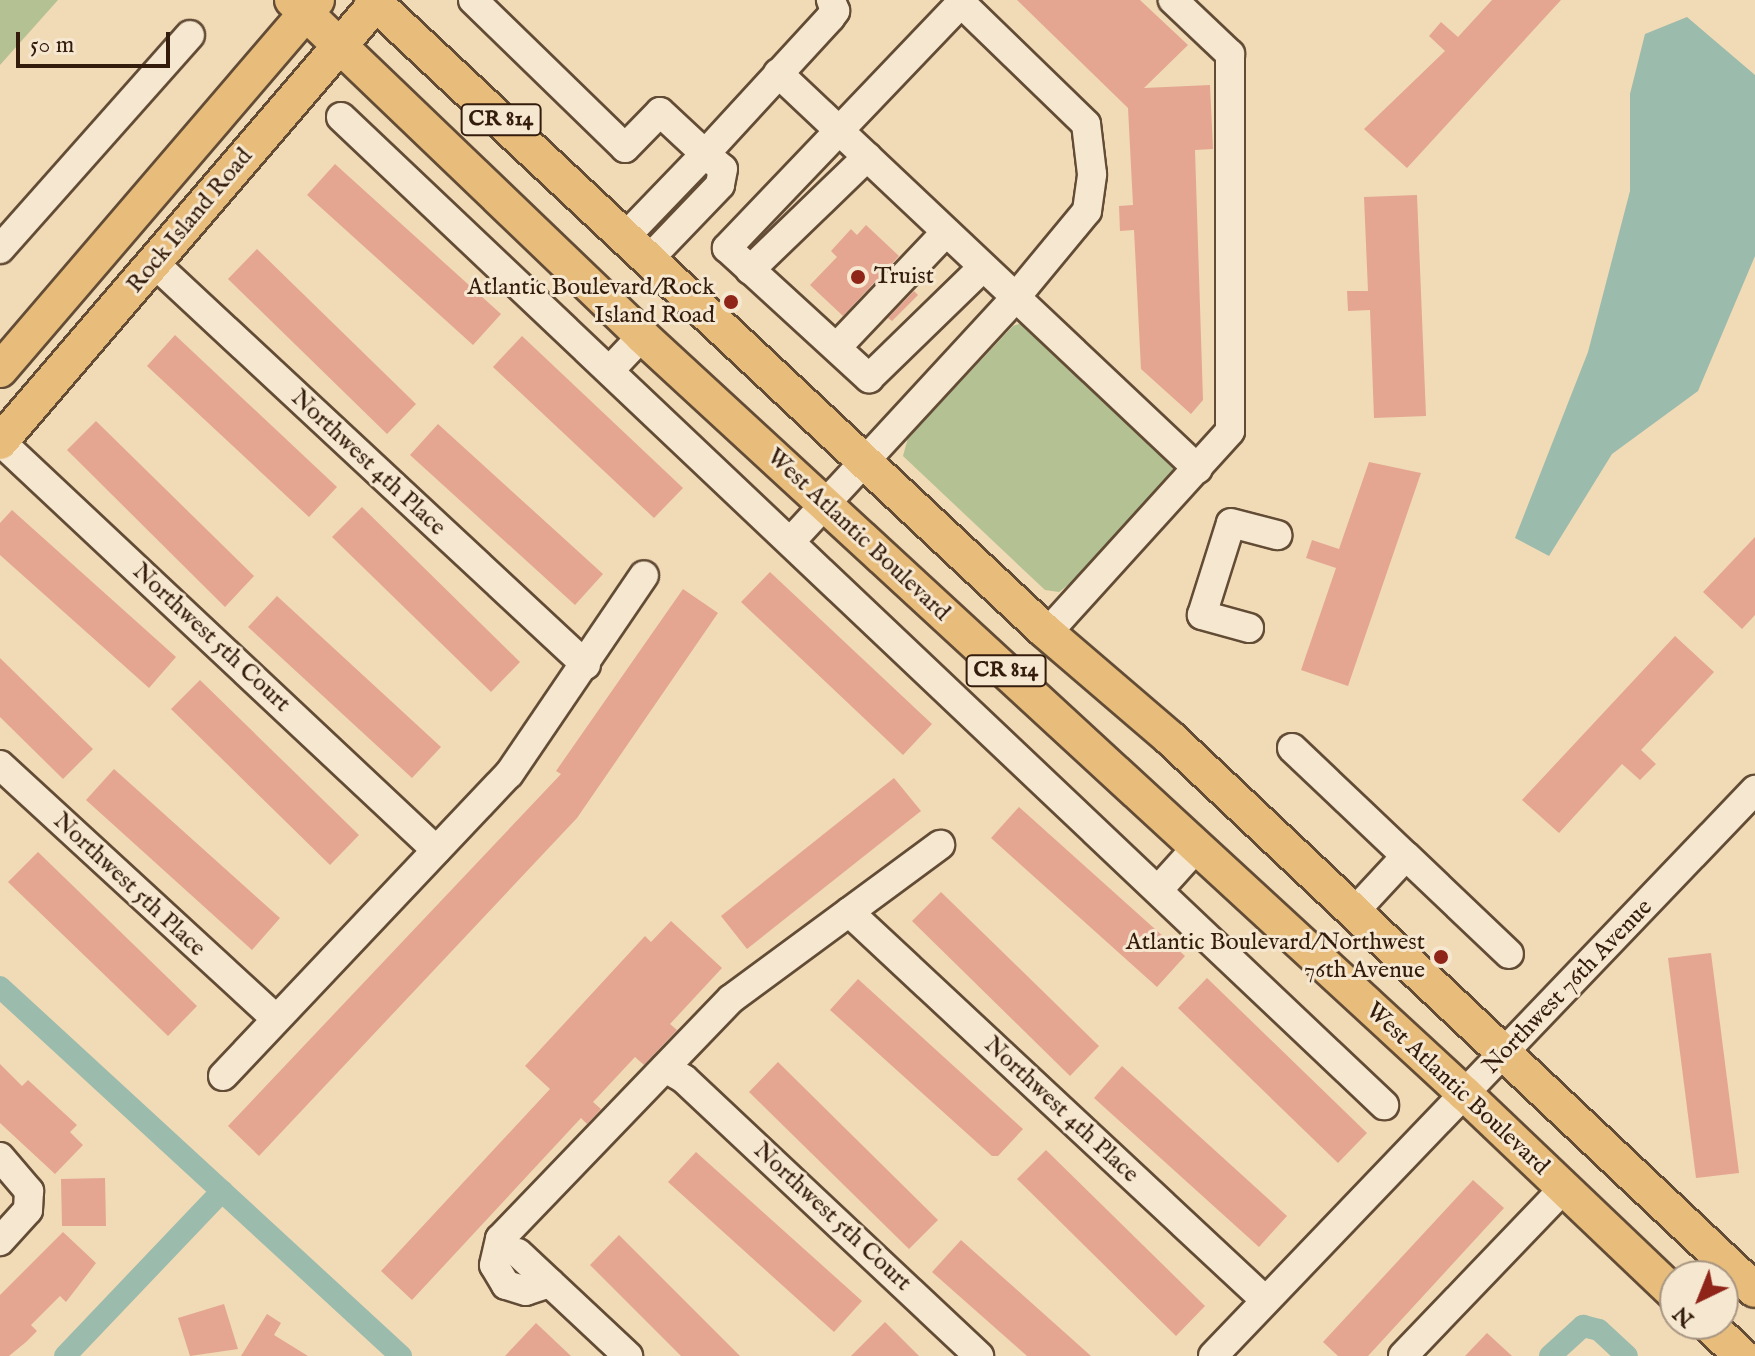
<!DOCTYPE html>
<html>
<head>
<meta charset="utf-8">
<style>
	body { margin:0 }
	#map { position:relative; width:1755px; height:1356px; overflow:hidden; background:#f1dab6; font-family:"IM FELL English",serif }
	div>[style] { position:absolute }
	.green>* { inset:0; background:#b3c193 }
	.water>* { inset:0; background:#9bbbac }
	.canal>* { height:22px; margin:-11px; padding:0 11px; transform-origin:11px; border-radius:11px; background:#9bbbac }
	.building>* { inset:0; background:#e4a691 }
	.roads { filter:drop-shadow(2px 0 #634c36) drop-shadow(-2px 0 #634c36) drop-shadow(0 2px #634c36) drop-shadow(0 -2px #634c36) }
	.minor>* { height:28px; margin:-14px; padding:0 14px; transform-origin:14px; border-radius:14px; background:#f6e7d0 }
	.major>* { height:34px; margin:-17px; padding:0 17px; transform-origin:17px; border-radius:17px; background:#e8bd7b }
	.dots>* { width:22px; height:22px; translate:-50% -50%; box-sizing:border-box; border:4px solid #f6e7d0; border-radius:50% }
	span { translate:-50% -50%; white-space:nowrap; text-align:center; line-height:1.15; -webkit-text-stroke:6px #f6e7d0; paint-order:stroke }
	.shield-label span { padding:2px 6px; background:#f6e7d0; border:2px solid; border-radius:6px; -webkit-text-stroke-width:0 }
	.shield-label { font-size:22px; color:#341c0c; font-weight:700 }
	.street-label { font-size:24px; color:#341c0c }
	.poi-label { font-size:24px; color:#341c0c }
	.left { translate:0 -50%; text-align:left }
	.right { translate:-100% -50%; text-align:right }
	.north { position:absolute; left:1659px; top:1260px; width:80px; height:80px; box-sizing:border-box; background:#f6e7d0; border:2px solid #a89682; border-radius:50%; rotate:223deg; font-size:22px; font-weight:700; line-height:32px; text-align:center; color:#341c0c }
	.north::after { content:''; display:block; margin:auto; width:28px; height:36px; background:#8f2418; clip-path:polygon(50% 0,100% 100%,50% 72%,0 100%) }
	.scale { position:absolute; left:16px; top:32px; width:154px; height:36px; box-sizing:border-box; border:4px solid #341c0c; border-top:0; padding-left:10px; font-size:24px; line-height:28px; white-space:nowrap; color:#341c0c; -webkit-text-stroke:6px #f6e7d0; paint-order:stroke }
</style>
</head>
<body>
<div id="map">
	<div class="green">
		<i style="clip-path:polygon(0 0,58px 0,0 65px)"></i>
		<i style="clip-path:polygon(1022px 323px,1175px 465px,1177px 477px,1098px 561px,1059px 592px,1045px 590px,903px 456px,908px 438px,1013px 326px)"></i>
	</div>
	<div class="water">
		<i style="clip-path:polygon(1687px 17px,1755px 75px,1755px 256px,1698px 391px,1612px 454px,1549px 556px,1515px 538px,1588px 352px,1630px 191px,1630px 94px,1645px 34px)"></i>
	</div>
	<div class="canal">
		<i style="left:0;top:987px;width:545px;rotate:42.62deg"></i>
		<i style="left:65px;top:1356px;width:228px;rotate:-46.4deg"></i>
		<i style="left:1550px;top:1356px;width:45px;rotate:-42.3deg"></i>
		<i style="left:1583px;top:1326px;width:16px;rotate:14deg"></i>
		<i style="left:1599px;top:1330px;width:38px;rotate:43deg"></i>
	</div>
	<div class="building">
		<i style="clip-path:polygon(1017px 0,1140px 0,1188px 45px,1144px 88px,1210px 85px,1213px 149px,1195px 150px,1203px 400px,1191px 414px,1141px 369px,1134px 230px,1120px 231px,1119px 206px,1133px 205px,1128px 108px)"></i>
		<i style="clip-path:polygon(1492px 0,1561px 0,1407px 168px,1364px 129px,1445px 51px,1429px 36px,1441px 22px,1458px 37px)"></i>
		<i style="clip-path:polygon(335px 164px,501px 314px,473px 345px,307px 195px)"></i>
		<i style="clip-path:polygon(1417px 195px,1426px 416px,1374px 418px,1370px 310px,1348px 311px,1347px 291px,1368px 291px,1364px 197px)"></i>
		<i style="clip-path:polygon(866px 225px,899px 256px,843px 316px,810px 285px,837px 257px,831px 251px,851px 229px,857px 235px)"></i>
		<i style="clip-path:polygon(257px 249px,416px 404px,387px 434px,228px 279px)"></i>
		<i style="clip-path:polygon(914px 291px,918px 295px,892px 321px,888px 318px)"></i>
		<i style="clip-path:polygon(175px 335px,337px 487px,309px 517px,147px 366px)"></i>
		<i style="clip-path:polygon(522px 336px,683px 488px,654px 518px,493px 367px)"></i>
		<i style="clip-path:polygon(96px 421px,254px 576px,225px 607px,67px 450px)"></i>
		<i style="clip-path:polygon(438px 424px,603px 574px,575px 605px,410px 455px)"></i>
		<i style="clip-path:polygon(1369px 462px,1421px 473px,1348px 686px,1301px 670px,1336px 568px,1306px 558px,1312px 540px,1339px 549px)"></i>
		<i style="clip-path:polygon(362px 507px,520px 662px,491px 692px,332px 537px)"></i>
		<i style="clip-path:polygon(12px 510px,176px 657px,149px 688px,0 555px,0 523px)"></i>
		<i style="clip-path:polygon(1755px 537px,1755px 615px,1742px 629px,1703px 592px)"></i>
		<i style="clip-path:polygon(770px 572px,932px 724px,903px 755px,741px 602px)"></i>
		<i style="clip-path:polygon(683px 589px,718px 613px,577px 818px,259px 1156px,228px 1126px,561px 774px,556px 771px)"></i>
		<i style="clip-path:polygon(277px 596px,441px 747px,412px 778px,248px 627px)"></i>
		<i style="clip-path:polygon(1675px 636px,1714px 672px,1641px 750px,1656px 764px,1640px 780px,1622px 764px,1559px 833px,1522px 800px)"></i>
		<i style="clip-path:polygon(0 658px,93px 749px,63px 779px,0 717px)"></i>
		<i style="clip-path:polygon(200px 680px,359px 835px,330px 865px,171px 709px)"></i>
		<i style="clip-path:polygon(114px 769px,280px 918px,252px 950px,86px 800px)"></i>
		<i style="clip-path:polygon(894px 778px,921px 811px,747px 949px,721px 916px)"></i>
		<i style="clip-path:polygon(1019px 807px,1185px 956px,1157px 987px,991px 838px)"></i>
		<i style="clip-path:polygon(38px 852px,197px 1006px,168px 1036px,8px 882px)"></i>
		<i style="clip-path:polygon(941px 892px,1099px 1046px,1070px 1076px,912px 921px)"></i>
		<i style="clip-path:polygon(671px 921px,722px 968px,670px 1024px,677px 1030px,644px 1065px,635px 1057px,593px 1102px,601px 1109px,587px 1124px,581px 1118px,412px 1300px,381px 1271px,550px 1089px,525px 1066px,645px 936px,651px 942px)"></i>
		<i style="clip-path:polygon(1711px 953px,1739px 1173px,1696px 1178px,1668px 958px)"></i>
		<i style="clip-path:polygon(1207px 978px,1367px 1133px,1338px 1163px,1178px 1008px)"></i>
		<i style="clip-path:polygon(858px 979px,1023px 1129px,998px 1156px,992px 1156px,830px 1010px)"></i>
		<i style="clip-path:polygon(778px 1062px,938px 1220px,909px 1249px,749px 1092px)"></i>
		<i style="clip-path:polygon(0 1064px,22px 1086px,28px 1080px,77px 1125px,70px 1132px,83px 1145px,55px 1174px,0 1123px)"></i>
		<i style="clip-path:polygon(1122px 1066px,1287px 1216px,1259px 1247px,1094px 1098px)"></i>
		<i style="clip-path:polygon(1046px 1150px,1205px 1306px,1176px 1336px,1017px 1179px)"></i>
		<i style="clip-path:polygon(696px 1152px,862px 1301px,834px 1332px,668px 1182px)"></i>
		<i style="clip-path:polygon(105px 1178px,106px 1226px,62px 1226px,61px 1179px)"></i>
		<i style="clip-path:polygon(1473px 1180px,1504px 1208px,1368px 1356px,1338px 1356px,1323px 1342px)"></i>
		<i style="clip-path:polygon(63px 1232px,96px 1263px,66px 1302px,60px 1296px,31px 1325px,37px 1331px,26px 1342px,9px 1356px,0 1356px,0 1295px)"></i>
		<i style="clip-path:polygon(619px 1235px,740px 1356px,681px 1356px,590px 1265px)"></i>
		<i style="clip-path:polygon(961px 1240px,1091px 1356px,1027px 1356px,932px 1272px)"></i>
		<i style="clip-path:polygon(224px 1304px,238px 1349px,190px 1356px,178px 1318px)"></i>
		<i style="clip-path:polygon(267px 1314px,281px 1323px,274px 1335px,308px 1356px,241px 1356px)"></i>
		<i style="clip-path:polygon(885px 1322px,919px 1356px,851px 1356px)"></i>
		<i style="clip-path:polygon(536px 1323px,571px 1356px,505px 1356px)"></i>
		<i style="clip-path:polygon(1487px 1333px,1512px 1356px,1465px 1356px)"></i>
	</div>
	<div class="roads">
		<div class="minor">
			<i style="left:473px;top:0;width:212px;rotate:44.2deg"></i>
			<i style="left:625px;top:148px;width:50px;rotate:-45.8deg"></i>
			<i style="left:660px;top:112px;width:62px;rotate:43deg"></i>
			<i style="left:705px;top:154px;width:185px;rotate:-47.4deg"></i>
			<i style="left:830px;top:18px;width:9px;rotate:-54deg"></i>
			<i style="left:835px;top:11px;width:12px;rotate:-110deg"></i>
			<i style="left:778px;top:73px;width:577px;rotate:43.32deg"></i>
			<i style="left:341px;top:117px;width:1437px;rotate:43.45deg"></i>
			<i style="left:626px;top:236px;width:114px;rotate:-46.1deg"></i>
			<i style="left:705px;top:154px;width:23px;rotate:40deg"></i>
			<i style="left:723px;top:169px;width:16px;rotate:101deg"></i>
			<i style="left:720px;top:185px;width:101px;rotate:133.8deg"></i>
			<i style="left:0;top:249px;width:286px;rotate:-48.4deg"></i>
			<i style="left:154px;top:263px;width:590px;rotate:42.94deg"></i>
			<i style="left:750px;top:270px;width:163px;rotate:-44deg"></i>
			<i style="left:837px;top:347px;width:157px;rotate:-46.5deg"></i>
			<i style="left:610px;top:370px;width:47px;rotate:-46.7deg"></i>
			<i style="left:0;top:441px;width:598px;rotate:43.17deg"></i>
			<i style="left:791px;top:541px;width:330px;rotate:-47.3deg"></i>
			<i style="left:1015px;top:298px;width:113px;rotate:-50.4deg"></i>
			<i style="left:1087px;top:211px;width:37px;rotate:-82deg"></i>
			<i style="left:1092px;top:174px;width:50px;rotate:-96.8deg"></i>
			<i style="left:1086px;top:124px;width:174px;rotate:-135.9deg"></i>
			<i style="left:961px;top:3px;width:339px;rotate:133.7deg"></i>
			<i style="left:727px;top:248px;width:193px;rotate:42.5deg"></i>
			<i style="left:869px;top:378px;width:159px;rotate:-44.2deg"></i>
			<i style="left:1249px;top:628px;width:49px;rotate:-164.5deg"></i>
			<i style="left:1202px;top:615px;width:96px;rotate:-72.5deg"></i>
			<i style="left:1231px;top:523px;width:48px;rotate:14.6deg"></i>
			<i style="left:1048px;top:632px;width:271px;rotate:-47.8deg"></i>
			<i style="left:1230px;top:431px;width:377px;rotate:-90deg"></i>
			<i style="left:1230px;top:54px;width:79px;rotate:-136.5deg"></i>
			<i style="left:1292px;top:748px;width:157px;rotate:43.5deg"></i>
			<i style="left:0;top:765px;width:375px;rotate:42.6deg"></i>
			<i style="left:1159px;top:889px;width:57px;rotate:-47.9deg"></i>
			<i style="left:849px;top:912px;width:569px;rotate:43.01deg"></i>
			<i style="left:1354px;top:912px;width:76px;rotate:-47.1deg"></i>
			<i style="left:1406px;top:856px;width:142px;rotate:43.6deg"></i>
			<i style="left:665px;top:1068px;width:22px;rotate:30deg"></i>
			<i style="left:684px;top:1079px;width:405px;rotate:43.2deg"></i>
			<i style="left:223px;top:1076px;width:416px;rotate:-46.6deg"></i>
			<i style="left:509px;top:774px;width:240px;rotate:-55.8deg"></i>
			<i style="left:0;top:1157px;width:45px;rotate:49.5deg"></i>
			<i style="left:29px;top:1191px;width:19px;rotate:93deg"></i>
			<i style="left:28px;top:1210px;width:42px;rotate:132.1deg"></i>
			<i style="left:518px;top:1253px;width:151px;rotate:43.1deg"></i>
			<i style="left:550px;top:1283px;width:25px;rotate:162deg"></i>
			<i style="left:526px;top:1291px;width:21px;rotate:-163deg"></i>
			<i style="left:506px;top:1285px;width:23px;rotate:-121deg"></i>
			<i style="left:494px;top:1265px;width:27px;rotate:-77deg"></i>
			<i style="left:500px;top:1239px;width:333px;rotate:-46.1deg"></i>
			<i style="left:731px;top:999px;width:260px;rotate:-36.4deg"></i>
			<i style="left:1213px;top:1356px;width:784px;rotate:-46.24deg"></i>
			<i style="left:1403px;top:1356px;width:231px;rotate:-46.2deg"></i>
		</div>
		<div class="major">
			<i style="left:292px;top:0;width:485px;rotate:43.8deg"></i>
			<i style="left:642px;top:336px;width:1119px;rotate:42.65deg"></i>
			<i style="left:1465px;top:1094px;width:290px;rotate:43.6deg"></i>
			<i style="left:372px;top:0;width:921px;rotate:43.15deg"></i>
			<i style="left:1044px;top:630px;width:166px;rotate:40.6deg"></i>
			<i style="left:1170px;top:738px;width:804px;rotate:43.34deg"></i>
			<i style="left:0;top:370px;width:487px;rotate:-49.4deg"></i>
			<i style="left:0;top:442px;width:582px;rotate:-49.39deg"></i>
			<i style="left:1708px;top:1324px;width:47px;rotate:43.3deg"></i>
		</div>
	</div>
	<div class="dots">
		<i style="left:858px;top:277px;background:#8f2418"></i>
		<i style="left:731px;top:302px;background:#8f2418"></i>
		<i style="left:1441px;top:957px;background:#8f2418"></i>
	</div>
	<div class="shield-label">
		<span style="left:501px;top:120px">CR 814</span>
		<span style="left:1006px;top:671px">CR 814</span>
	</div>
	<div class="street-label">
		<span style="left:190px;top:221px;rotate:-50deg">Rock Island Road</span>
		<span style="left:368px;top:463px;rotate:43deg">Northwest 4th Place</span>
		<span style="left:858px;top:535px;rotate:43deg">West Atlantic Boulevard</span>
		<span style="left:211px;top:638px;rotate:43deg">Northwest 5th Court</span>
		<span style="left:129px;top:885px;rotate:43deg">Northwest 5th Place</span>
		<span style="left:1568px;top:987px;rotate:-46deg">Northwest 76th Avenue</span>
		<span style="left:1457px;top:1089px;rotate:43deg">West Atlantic Boulevard</span>
		<span style="left:1061px;top:1110px;rotate:43deg">Northwest 4th Place</span>
		<span style="left:832px;top:1217px;rotate:43deg">Northwest 5th Court</span>
	</div>
	<div class="poi-label">
		<span class="left" style="left:874px;top:277px">Truist</span>
		<span class="right" style="left:715px;top:302px">Atlantic Boulevard/Rock<br>Island Road</span>
		<span class="right" style="left:1425px;top:957px">Atlantic Boulevard/Northwest<br>76th Avenue</span>
	</div>
	<div class="north">N</div>
	<div class="scale">50 m</div>
</div>
</body>
</html>
